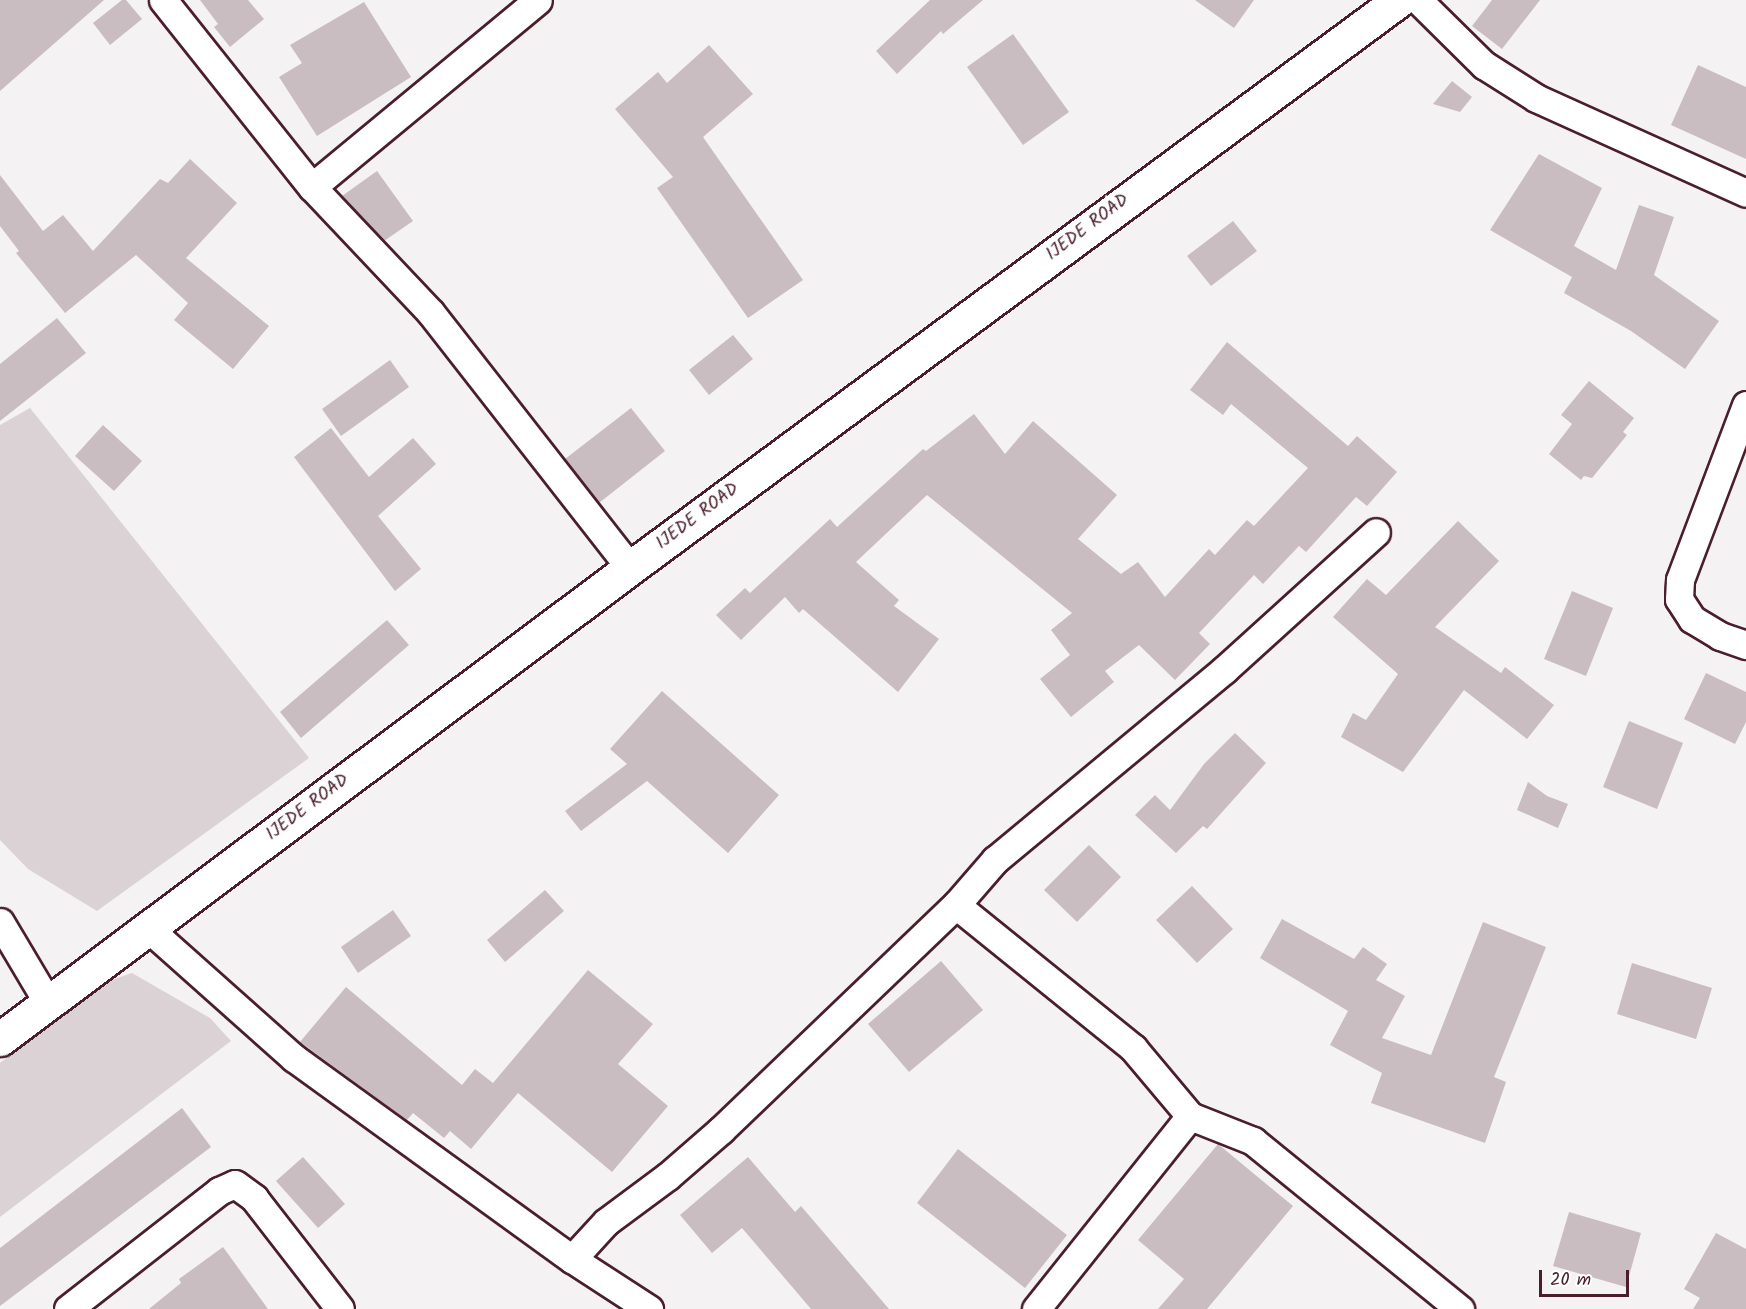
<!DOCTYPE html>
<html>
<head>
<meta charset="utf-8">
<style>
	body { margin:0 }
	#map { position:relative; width:1746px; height:1309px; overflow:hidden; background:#f4f2f2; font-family:Kalam,sans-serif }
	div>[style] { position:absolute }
	.green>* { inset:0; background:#dbd2d5 }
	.building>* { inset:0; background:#cabdc1 }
	.roads { filter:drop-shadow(2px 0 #4a1f2b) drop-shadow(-2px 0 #4a1f2b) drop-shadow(0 2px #4a1f2b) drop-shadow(0 -2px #4a1f2b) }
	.street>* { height:27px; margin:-13.5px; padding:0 13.5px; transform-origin:13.5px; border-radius:13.5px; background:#fff }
	.secondary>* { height:33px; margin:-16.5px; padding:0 16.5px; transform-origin:16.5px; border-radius:16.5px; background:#fff }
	span { translate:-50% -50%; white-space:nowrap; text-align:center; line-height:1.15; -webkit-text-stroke:6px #fff; paint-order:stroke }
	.street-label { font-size:18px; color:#4a1f2b }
	.scale { position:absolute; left:1539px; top:1270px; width:90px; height:27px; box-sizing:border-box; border:3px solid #4a1f2b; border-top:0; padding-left:8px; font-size:18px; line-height:21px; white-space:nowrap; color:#4a1f2b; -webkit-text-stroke:4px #fff; paint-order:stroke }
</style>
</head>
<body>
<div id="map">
	<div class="green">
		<i style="clip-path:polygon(30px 408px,309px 758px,97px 911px,28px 869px,0 840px,0 425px)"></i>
		<i style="clip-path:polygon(132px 973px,210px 1018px,231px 1041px,0 1217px,0 1063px,100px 984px)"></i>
	</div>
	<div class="building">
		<i style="clip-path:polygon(0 0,104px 0,0 91px)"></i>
		<i style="clip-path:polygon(122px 0,126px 0,142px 19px,110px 45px,93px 23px)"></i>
		<i style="clip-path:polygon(200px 0,248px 0,264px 19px,230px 47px,214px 27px,218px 24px)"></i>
		<i style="clip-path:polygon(930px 0,983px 0,943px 34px,941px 31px,897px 74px,876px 51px)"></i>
		<i style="clip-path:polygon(1195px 0,1254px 0,1234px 28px)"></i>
		<i style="clip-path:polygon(1492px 0,1540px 0,1502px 49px,1472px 26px)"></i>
		<i style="clip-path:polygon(364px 2px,411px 77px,317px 136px,279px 77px,302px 63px,290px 45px)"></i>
		<i style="clip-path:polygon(1013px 34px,1069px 112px,1023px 145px,967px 67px)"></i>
		<i style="clip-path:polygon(709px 45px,753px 94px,703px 137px,803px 280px,748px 318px,657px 188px,673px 177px,615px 109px,658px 72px,667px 83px)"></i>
		<i style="clip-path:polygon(1698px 65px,1746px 87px,1746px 159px,1671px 125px)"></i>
		<i style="clip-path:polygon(1452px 81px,1472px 97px,1460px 112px,1433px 104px)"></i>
		<i style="clip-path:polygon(1539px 154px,1602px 188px,1574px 246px,1616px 270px,1639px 205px,1674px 217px,1654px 275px,1719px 321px,1685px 369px,1631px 331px,1564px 293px,1572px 277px,1490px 230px)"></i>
		<i style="clip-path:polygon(190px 159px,237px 203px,186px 258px,269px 326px,233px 369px,174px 320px,188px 303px,136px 255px,65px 313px,16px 253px,19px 251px,0 226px,0 175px,43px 231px,63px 215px,93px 251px,160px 179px,168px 183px)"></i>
		<i style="clip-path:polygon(377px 171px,413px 221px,384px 241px,342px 196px)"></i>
		<i style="clip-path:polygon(1233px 221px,1257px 251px,1211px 286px,1187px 256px)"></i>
		<i style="clip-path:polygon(57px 318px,86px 353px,0 421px,0 364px)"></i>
		<i style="clip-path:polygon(733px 335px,753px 359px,709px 395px,689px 370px)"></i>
		<i style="clip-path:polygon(1227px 342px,1348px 446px,1357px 436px,1397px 472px,1367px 506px,1356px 497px,1306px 552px,1299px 546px,1263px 584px,1254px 575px,1199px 633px,1210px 644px,1175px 680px,1139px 645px,1105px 671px,1114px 682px,1071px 717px,1040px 679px,1070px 655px,1051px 630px,1072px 613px,927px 495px,856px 562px,899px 600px,894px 606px,939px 639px,898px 692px,803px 609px,799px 613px,785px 597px,741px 640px,716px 615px,745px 588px,750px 593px,830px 519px,837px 527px,923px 449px,926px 451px,974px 414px,1005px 454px,1033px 421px,1117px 495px,1078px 539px,1121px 574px,1138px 562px,1165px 597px,1209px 549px,1215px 555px,1247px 520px,1254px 526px,1308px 468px,1231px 404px,1223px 415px,1190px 390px)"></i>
		<i style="clip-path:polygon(390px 360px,409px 387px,341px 436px,322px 409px)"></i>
		<i style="clip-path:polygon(1589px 381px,1634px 418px,1623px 432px,1627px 435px,1592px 478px,1584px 476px,1581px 480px,1549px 454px,1572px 424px,1561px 415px)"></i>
		<i style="clip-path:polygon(631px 408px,665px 451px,599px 503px,565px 459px)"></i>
		<i style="clip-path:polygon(103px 425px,142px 461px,114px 491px,75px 456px)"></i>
		<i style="clip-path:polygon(331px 428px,369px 477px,413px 438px,436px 464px,378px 516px,421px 569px,395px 591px,294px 457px)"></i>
		<i style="clip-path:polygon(1458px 521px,1499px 561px,1435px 627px,1501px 673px,1505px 667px,1554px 705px,1527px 739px,1464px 690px,1403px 772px,1341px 737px,1353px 713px,1366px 720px,1398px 674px,1333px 617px,1367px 579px,1386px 595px)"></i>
		<i style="clip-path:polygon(1572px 591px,1613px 608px,1586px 676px,1544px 659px)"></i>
		<i style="clip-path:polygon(387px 620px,409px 645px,301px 738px,280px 712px)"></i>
		<i style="clip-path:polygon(1706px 673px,1746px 692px,1746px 722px,1735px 744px,1684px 719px)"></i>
		<i style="clip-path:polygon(662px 691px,779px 795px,728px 853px,647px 781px,581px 831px,565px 811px,627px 764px,610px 749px)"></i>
		<i style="clip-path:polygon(1629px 721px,1683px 743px,1657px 809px,1603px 787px)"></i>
		<i style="clip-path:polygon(1235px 733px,1266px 763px,1207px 829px,1203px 826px,1176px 853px,1135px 815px,1155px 795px,1170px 810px,1204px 764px)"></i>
		<i style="clip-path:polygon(1528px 782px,1547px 796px,1568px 804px,1558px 828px,1517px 810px)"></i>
		<i style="clip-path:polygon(1089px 845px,1121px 877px,1077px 922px,1044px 890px)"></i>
		<i style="clip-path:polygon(1192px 886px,1233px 929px,1197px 963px,1156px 920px)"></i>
		<i style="clip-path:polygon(545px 890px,564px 911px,505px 962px,487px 940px)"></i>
		<i style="clip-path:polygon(393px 910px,411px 936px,358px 973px,341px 947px)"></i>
		<i style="clip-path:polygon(1282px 919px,1354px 959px,1363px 947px,1387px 964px,1376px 980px,1405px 996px,1382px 1038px,1431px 1055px,1483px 922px,1546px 947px,1494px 1077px,1506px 1082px,1485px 1143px,1371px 1103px,1382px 1073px,1330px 1045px,1348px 1011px,1260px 958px)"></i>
		<i style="clip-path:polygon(941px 961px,983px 1010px,909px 1072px,868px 1024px)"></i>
		<i style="clip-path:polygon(1632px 963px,1712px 988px,1696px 1039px,1617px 1014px)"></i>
		<i style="clip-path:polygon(588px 970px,653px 1024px,618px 1064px,668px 1106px,612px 1172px,518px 1093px,471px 1149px,450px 1131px,444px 1138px,413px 1113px,407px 1120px,300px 1042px,346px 987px,462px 1085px,475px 1069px,493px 1083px)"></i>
		<i style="clip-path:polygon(182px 1108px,211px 1147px,0 1306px,0 1248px)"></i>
		<i style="clip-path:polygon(1218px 1144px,1293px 1206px,1207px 1309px,1158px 1309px,1184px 1279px,1138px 1240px)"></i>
		<i style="clip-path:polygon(958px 1149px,1067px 1235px,1025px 1288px,917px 1203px)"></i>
		<i style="clip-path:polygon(303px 1157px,345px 1204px,318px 1228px,276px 1181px)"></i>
		<i style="clip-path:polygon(748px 1157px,795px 1212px,801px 1206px,889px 1309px,811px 1309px,742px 1228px,712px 1253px,680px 1215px)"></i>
		<i style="clip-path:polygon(1569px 1212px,1641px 1233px,1626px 1287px,1553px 1266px)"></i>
		<i style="clip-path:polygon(1716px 1233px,1746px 1249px,1746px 1309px,1693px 1309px,1700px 1298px,1684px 1289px)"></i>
		<i style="clip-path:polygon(223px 1247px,268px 1309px,149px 1309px,181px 1283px,179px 1279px)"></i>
	</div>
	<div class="roads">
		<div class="street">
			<i style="left:163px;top:0;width:239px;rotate:51.5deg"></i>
			<i style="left:312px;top:187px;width:173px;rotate:46.6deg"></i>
			<i style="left:431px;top:313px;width:323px;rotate:52deg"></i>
			<i style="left:1418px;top:0;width:93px;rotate:44.6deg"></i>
			<i style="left:1484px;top:65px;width:62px;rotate:32.4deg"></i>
			<i style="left:1536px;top:98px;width:230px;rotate:24.3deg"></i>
			<i style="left:312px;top:187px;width:293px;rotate:-39.6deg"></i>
			<i style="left:1746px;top:405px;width:187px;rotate:110.7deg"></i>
			<i style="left:1680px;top:580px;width:19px;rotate:93deg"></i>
			<i style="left:1679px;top:599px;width:24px;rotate:57deg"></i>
			<i style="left:1692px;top:619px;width:33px;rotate:31deg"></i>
			<i style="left:1720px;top:636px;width:28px;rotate:19deg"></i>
			<i style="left:956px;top:905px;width:228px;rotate:38.9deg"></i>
			<i style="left:1133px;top:1048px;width:89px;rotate:50deg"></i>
			<i style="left:1190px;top:1116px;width:68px;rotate:21.6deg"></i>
			<i style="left:1253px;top:1141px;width:267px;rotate:39.1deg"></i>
			<i style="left:0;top:922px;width:94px;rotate:59.3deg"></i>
			<i style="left:149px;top:929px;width:194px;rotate:41.7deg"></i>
			<i style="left:294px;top:1058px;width:343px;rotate:35.9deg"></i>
			<i style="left:572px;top:1259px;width:92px;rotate:33deg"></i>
			<i style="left:572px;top:1259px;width:50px;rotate:-47.4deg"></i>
			<i style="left:606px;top:1222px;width:77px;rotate:-36.6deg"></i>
			<i style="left:668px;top:1176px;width:70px;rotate:-41deg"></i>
			<i style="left:721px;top:1130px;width:325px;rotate:-43.8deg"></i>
			<i style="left:956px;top:905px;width:60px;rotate:-49.1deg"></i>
			<i style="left:995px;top:860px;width:298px;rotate:-39.7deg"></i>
			<i style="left:1224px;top:670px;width:205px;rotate:-42.2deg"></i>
			<i style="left:68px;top:1309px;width:192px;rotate:-38deg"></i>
			<i style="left:219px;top:1191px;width:17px;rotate:-24deg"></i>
			<i style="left:235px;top:1184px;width:24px;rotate:36deg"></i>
			<i style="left:254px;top:1198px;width:140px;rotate:52.2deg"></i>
			<i style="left:1036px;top:1309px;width:247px;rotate:-51.4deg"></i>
		</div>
		<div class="secondary">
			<i style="left:0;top:1039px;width:787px;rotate:-36.78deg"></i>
			<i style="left:630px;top:568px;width:956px;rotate:-36.45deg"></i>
		</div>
	</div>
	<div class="street-label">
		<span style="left:1088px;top:228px;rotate:-37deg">IJEDE ROAD</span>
		<span style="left:698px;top:517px;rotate:-37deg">IJEDE ROAD</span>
		<span style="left:308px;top:808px;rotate:-37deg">IJEDE ROAD</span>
	</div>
	<div class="scale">20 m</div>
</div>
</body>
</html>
